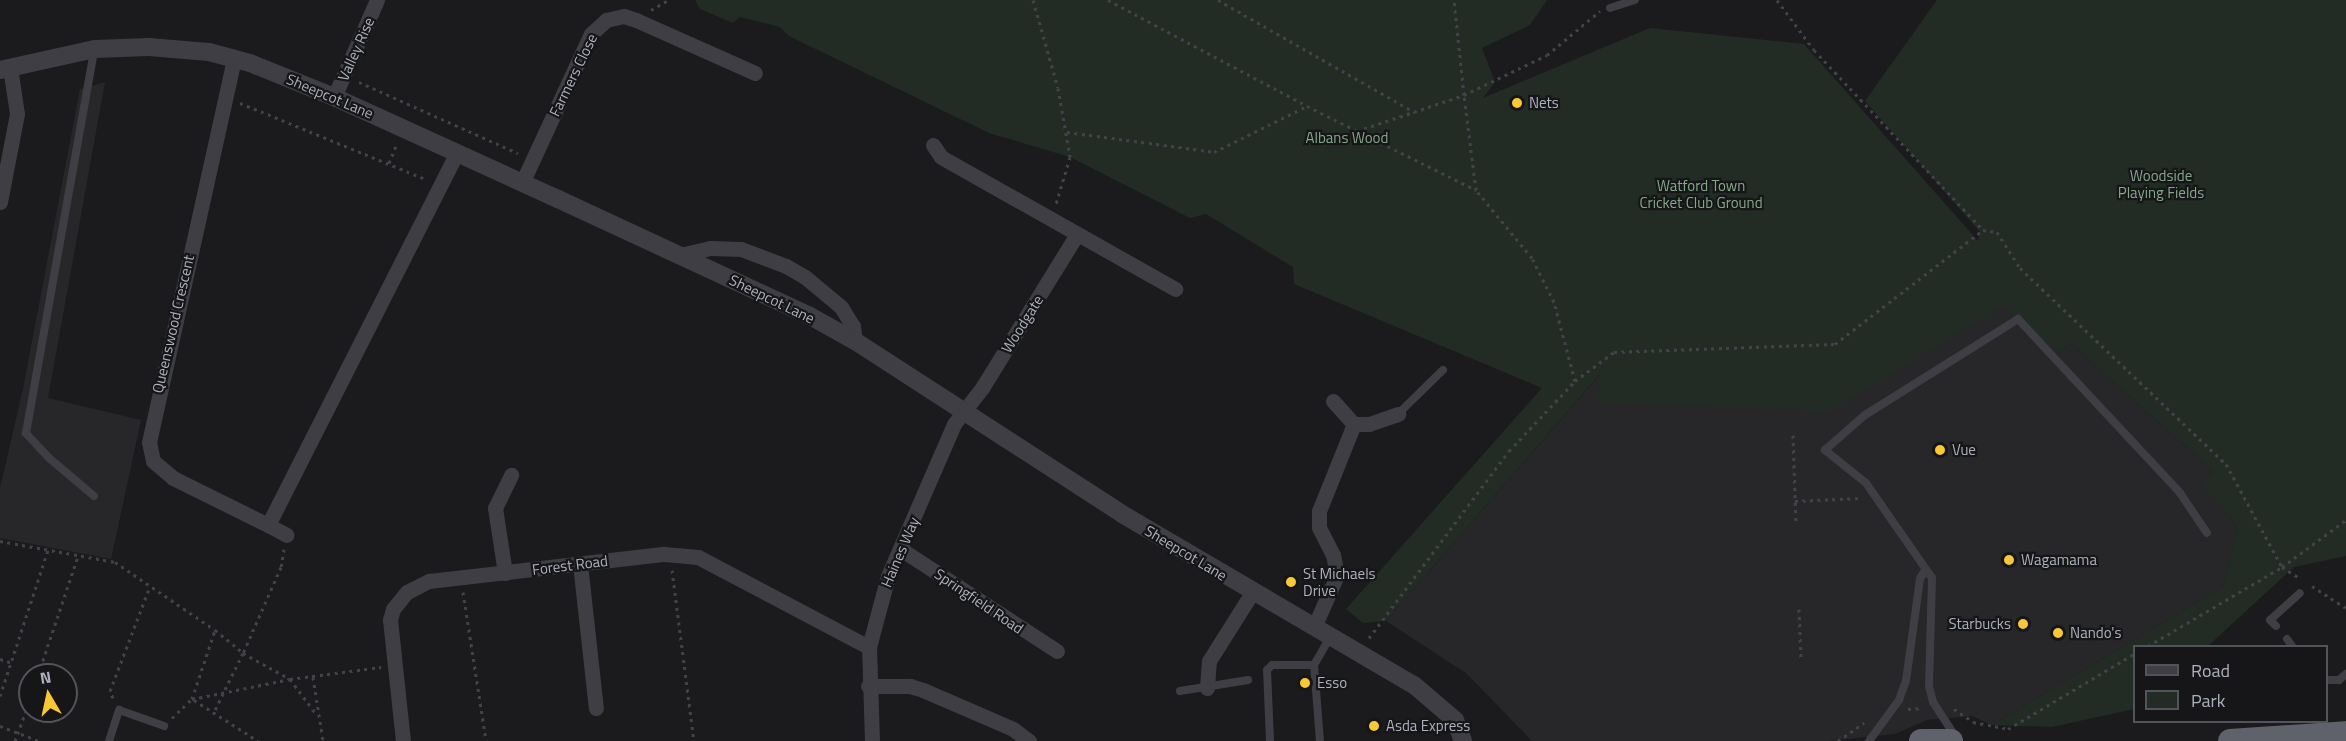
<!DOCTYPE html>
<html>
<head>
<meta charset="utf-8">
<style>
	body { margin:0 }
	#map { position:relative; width:2346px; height:741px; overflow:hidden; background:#1b1b1d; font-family:"Titillium Web",sans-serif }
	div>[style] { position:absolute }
	.built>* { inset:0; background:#27272a }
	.green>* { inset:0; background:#222c24 }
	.path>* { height:3px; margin-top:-1.5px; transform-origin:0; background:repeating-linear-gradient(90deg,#41434a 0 3px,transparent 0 7.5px) }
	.service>* { height:8px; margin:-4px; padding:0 4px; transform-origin:4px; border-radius:4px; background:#3e3e44 }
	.minor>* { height:15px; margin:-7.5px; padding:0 7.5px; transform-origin:7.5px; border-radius:7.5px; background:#3e3e44 }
	.tertiary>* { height:18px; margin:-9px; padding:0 9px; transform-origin:9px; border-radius:9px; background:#3e3e44 }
	.trunk>* { height:24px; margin:-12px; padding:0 12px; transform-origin:12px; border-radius:12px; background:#5f626b }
	.dots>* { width:16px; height:16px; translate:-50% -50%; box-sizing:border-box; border:3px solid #161618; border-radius:50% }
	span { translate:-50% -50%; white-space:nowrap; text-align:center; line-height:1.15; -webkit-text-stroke:4.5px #161618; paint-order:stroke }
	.street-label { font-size:15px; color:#adb1bd }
	.poi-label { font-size:15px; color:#adb1bd }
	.left { translate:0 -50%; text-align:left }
	.right { translate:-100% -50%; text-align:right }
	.park-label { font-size:15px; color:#84a889 }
	.legend { position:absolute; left:2133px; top:645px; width:195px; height:78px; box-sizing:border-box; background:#161618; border:2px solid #52545a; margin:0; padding:8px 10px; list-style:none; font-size:18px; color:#adb1bd }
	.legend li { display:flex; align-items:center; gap:12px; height:30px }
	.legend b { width:30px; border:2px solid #52545a }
	.north { position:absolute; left:18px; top:663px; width:60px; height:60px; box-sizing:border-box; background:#161618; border:2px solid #52545a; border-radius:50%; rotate:351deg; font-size:16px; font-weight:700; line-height:24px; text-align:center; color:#adb1bd }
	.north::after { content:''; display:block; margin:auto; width:21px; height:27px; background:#f9c837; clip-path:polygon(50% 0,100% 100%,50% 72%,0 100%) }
</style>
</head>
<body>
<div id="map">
	<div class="built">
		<i style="clip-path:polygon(105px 82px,48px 398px,141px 420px,111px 559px,0 538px,0 488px,23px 389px,80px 89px)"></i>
		<i style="clip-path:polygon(1987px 279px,2059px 353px,2070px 343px,2213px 471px,2203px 483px,2238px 527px,2223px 587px,1992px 725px,1972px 716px,1927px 720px,1895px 734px,1829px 741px,1532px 741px,1466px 673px,1386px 621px,1616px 356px)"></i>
	</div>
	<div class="green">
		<i style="clip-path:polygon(695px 0,1547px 0,1530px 25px,1482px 48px,1495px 82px,1483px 98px,1650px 28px,1804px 44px,1978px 241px,1980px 232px,1865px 101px,1937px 0,2346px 0,2346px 556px,2294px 567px,2208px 646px,2134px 646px,2134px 709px,2052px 727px,1992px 725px,2223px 587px,2238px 527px,2202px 483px,2213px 471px,2070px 343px,2059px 353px,2002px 306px,1830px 411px,1597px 403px,1600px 374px,1386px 621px,1363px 623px,1346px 609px,1542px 388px,1294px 284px,1293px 267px,1206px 214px,1190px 218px,1070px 157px,989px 133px,789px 36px,780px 27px,740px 17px,733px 23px,700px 9px)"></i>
	</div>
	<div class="path">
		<i style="left:1033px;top:0;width:91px;rotate:74.1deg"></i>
		<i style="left:1058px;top:88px;width:70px;rotate:80.1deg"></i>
		<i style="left:1070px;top:157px;width:49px;rotate:106.6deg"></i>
		<i style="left:1108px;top:0;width:225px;rotate:28deg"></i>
		<i style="left:1307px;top:106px;width:189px;rotate:26.4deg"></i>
		<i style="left:1218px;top:0;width:226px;rotate:29.7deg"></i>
		<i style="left:1777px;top:0;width:62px;rotate:53.5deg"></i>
		<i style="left:1814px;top:50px;width:247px;rotate:46.8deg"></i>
		<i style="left:1983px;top:230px;width:14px;rotate:8deg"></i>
		<i style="left:1997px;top:232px;width:43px;rotate:57.4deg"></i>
		<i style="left:2020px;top:268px;width:284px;rotate:43.6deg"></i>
		<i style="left:2226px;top:464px;width:117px;rotate:61.5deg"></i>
		<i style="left:2282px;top:567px;width:22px;rotate:32deg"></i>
		<i style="left:651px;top:10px;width:20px;rotate:-30deg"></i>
		<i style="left:359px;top:82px;width:174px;rotate:24.1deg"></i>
		<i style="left:240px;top:103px;width:200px;rotate:22.3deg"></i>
		<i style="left:1357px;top:131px;width:113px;rotate:-18.6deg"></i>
		<i style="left:1464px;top:95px;width:96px;rotate:-96deg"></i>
		<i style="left:1067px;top:132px;width:148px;rotate:7.7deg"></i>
		<i style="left:1214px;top:152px;width:104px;rotate:-26.3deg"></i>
		<i style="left:389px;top:163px;width:22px;rotate:-68deg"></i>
		<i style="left:1575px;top:381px;width:49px;rotate:-36.6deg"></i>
		<i style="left:1614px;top:352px;width:221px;rotate:-2.1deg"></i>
		<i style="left:1835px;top:344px;width:187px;rotate:-37.6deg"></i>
		<i style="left:1793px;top:435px;width:89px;rotate:88.1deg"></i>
		<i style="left:1795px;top:501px;width:67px;rotate:-2.6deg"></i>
		<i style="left:0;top:541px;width:117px;rotate:10.3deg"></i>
		<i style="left:115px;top:562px;width:121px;rotate:34.2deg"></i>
		<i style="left:284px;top:549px;width:18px;rotate:99deg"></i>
		<i style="left:281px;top:567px;width:94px;rotate:113.8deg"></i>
		<i style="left:243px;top:653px;width:54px;rotate:29deg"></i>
		<i style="left:290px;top:679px;width:92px;rotate:-7.5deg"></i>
		<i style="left:672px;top:570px;width:172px;rotate:82.7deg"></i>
		<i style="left:2312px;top:586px;width:40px;rotate:32.9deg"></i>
		<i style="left:463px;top:592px;width:151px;rotate:81.2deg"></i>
		<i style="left:1799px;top:609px;width:49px;rotate:87.7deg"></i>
		<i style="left:1369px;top:638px;width:234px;rotate:-53.2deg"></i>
		<i style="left:1509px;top:451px;width:96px;rotate:-46.7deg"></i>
		<i style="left:1575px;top:381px;width:82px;rotate:-104.9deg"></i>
		<i style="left:1554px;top:302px;width:49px;rotate:-116.6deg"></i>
		<i style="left:1532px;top:258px;width:88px;rotate:-129.5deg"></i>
		<i style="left:1476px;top:190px;width:96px;rotate:-97.2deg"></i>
		<i style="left:1464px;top:95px;width:92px;rotate:-25.7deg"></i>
		<i style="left:1547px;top:55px;width:69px;rotate:-39.7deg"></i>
		<i style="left:2148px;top:646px;width:156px;rotate:-30.5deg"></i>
		<i style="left:2282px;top:567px;width:79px;rotate:-36.3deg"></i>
		<i style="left:0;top:659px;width:13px;rotate:18deg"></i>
		<i style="left:38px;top:675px;width:126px;rotate:-71.4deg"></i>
		<i style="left:313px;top:677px;width:65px;rotate:81.1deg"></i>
		<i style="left:0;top:696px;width:154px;rotate:-71.8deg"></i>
		<i style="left:113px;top:698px;width:8px;rotate:-113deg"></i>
		<i style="left:110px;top:691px;width:112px;rotate:-69.1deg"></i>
		<i style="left:192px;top:699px;width:100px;rotate:-11.5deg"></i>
		<i style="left:290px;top:679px;width:45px;rotate:53.1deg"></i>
		<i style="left:194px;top:700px;width:76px;rotate:32.6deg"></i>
		<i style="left:1908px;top:709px;width:15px;rotate:-4deg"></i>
		<i style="left:1954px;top:709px;width:23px;rotate:34deg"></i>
		<i style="left:1973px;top:722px;width:36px;rotate:11deg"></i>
		<i style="left:2008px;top:729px;width:147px;rotate:-30.8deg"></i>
		<i style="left:172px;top:718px;width:28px;rotate:-44deg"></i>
		<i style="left:192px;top:699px;width:73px;rotate:-71.6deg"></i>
		<i style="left:215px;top:630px;width:36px;rotate:39deg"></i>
		<i style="left:243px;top:653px;width:66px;rotate:116.2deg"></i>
		<i style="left:0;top:726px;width:42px;rotate:21deg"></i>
		<i style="left:15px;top:741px;width:44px;rotate:-69.9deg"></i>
		<i style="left:1838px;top:741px;width:32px;rotate:-35deg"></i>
	</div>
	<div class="service">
		<i style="left:1610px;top:8px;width:26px;rotate:-18deg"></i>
		<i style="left:1398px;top:414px;width:63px;rotate:-44.4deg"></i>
		<i style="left:94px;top:496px;width:59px;rotate:-139.8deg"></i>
		<i style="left:49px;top:458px;width:34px;rotate:-133deg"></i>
		<i style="left:26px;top:433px;width:388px;rotate:-79.9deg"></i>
		<i style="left:2276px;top:626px;width:8px;rotate:-135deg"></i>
		<i style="left:2270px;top:620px;width:40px;rotate:-42deg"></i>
		<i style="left:2287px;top:639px;width:9px;rotate:54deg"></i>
		<i style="left:2326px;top:680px;width:13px"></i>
		<i style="left:2339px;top:680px;width:9px;rotate:-41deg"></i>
		<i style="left:1180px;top:691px;width:69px;rotate:-9.2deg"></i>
		<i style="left:1955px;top:736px;width:40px;rotate:-122.9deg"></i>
		<i style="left:1933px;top:702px;width:16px;rotate:-104deg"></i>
		<i style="left:1929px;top:686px;width:108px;rotate:-88.4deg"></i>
		<i style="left:1932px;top:578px;width:116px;rotate:-124.8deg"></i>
		<i style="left:1866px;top:483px;width:53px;rotate:-141.2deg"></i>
		<i style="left:1825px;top:450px;width:53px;rotate:-41.2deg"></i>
		<i style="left:1865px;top:415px;width:181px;rotate:-32.1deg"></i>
		<i style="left:2018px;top:319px;width:238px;rotate:47deg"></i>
		<i style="left:2180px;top:493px;width:48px;rotate:56deg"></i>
		<i style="left:109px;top:741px;width:33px;rotate:-72deg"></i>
		<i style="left:119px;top:710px;width:48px;rotate:19.6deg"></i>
		<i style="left:1270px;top:741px;width:71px;rotate:-92.4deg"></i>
		<i style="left:1267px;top:670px;width:7px;rotate:-45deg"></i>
		<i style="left:1272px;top:665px;width:42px"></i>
		<i style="left:1320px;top:741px;width:76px;rotate:-94.5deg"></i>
		<i style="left:1314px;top:665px;width:34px;rotate:-60deg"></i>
		<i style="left:1869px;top:741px;width:51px;rotate:-53.8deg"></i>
		<i style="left:1899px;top:700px;width:20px;rotate:-70deg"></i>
		<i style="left:1906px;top:681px;width:103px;rotate:-82.2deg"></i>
		<i style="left:1920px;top:579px;width:10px;rotate:-61deg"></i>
	</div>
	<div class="minor">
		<i style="left:234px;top:59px;width:392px;rotate:102.5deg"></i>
		<i style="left:149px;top:442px;width:19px;rotate:78deg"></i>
		<i style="left:153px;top:461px;width:26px;rotate:40deg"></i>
		<i style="left:173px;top:478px;width:106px;rotate:26.3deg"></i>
		<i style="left:268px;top:525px;width:417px;rotate:-63.1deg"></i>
		<i style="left:334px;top:97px;width:106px;rotate:-66.1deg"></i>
		<i style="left:933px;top:145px;width:14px;rotate:56deg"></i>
		<i style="left:941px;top:157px;width:269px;rotate:29.4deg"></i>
		<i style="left:522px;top:183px;width:164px;rotate:-65.2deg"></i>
		<i style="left:591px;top:34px;width:21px;rotate:-43deg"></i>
		<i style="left:606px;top:20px;width:18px;rotate:-13deg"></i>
		<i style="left:624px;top:16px;width:13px;rotate:18deg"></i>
		<i style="left:636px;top:20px;width:130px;rotate:24deg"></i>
		<i style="left:0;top:202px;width:90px;rotate:-79.1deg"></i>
		<i style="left:17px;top:114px;width:48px;rotate:-98.5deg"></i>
		<i style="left:680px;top:255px;width:31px;rotate:-13deg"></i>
		<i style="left:710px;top:248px;width:31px;rotate:2deg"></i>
		<i style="left:741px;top:249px;width:48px;rotate:20.7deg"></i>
		<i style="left:786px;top:266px;width:22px;rotate:30deg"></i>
		<i style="left:805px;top:277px;width:47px;rotate:39.8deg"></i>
		<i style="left:841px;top:307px;width:22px;rotate:58deg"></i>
		<i style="left:853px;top:326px;width:15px;rotate:82deg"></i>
		<i style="left:1333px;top:401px;width:31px;rotate:48deg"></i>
		<i style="left:1354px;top:424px;width:15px"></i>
		<i style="left:1369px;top:424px;width:31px;rotate:-19deg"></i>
		<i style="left:268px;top:525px;width:21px;rotate:28deg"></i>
		<i style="left:902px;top:550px;width:185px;rotate:33.1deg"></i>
		<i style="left:580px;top:564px;width:145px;rotate:83.7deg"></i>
		<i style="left:505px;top:573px;width:66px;rotate:-98.7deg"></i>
		<i style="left:495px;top:508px;width:37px;rotate:-64deg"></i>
		<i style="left:1315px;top:625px;width:55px;rotate:-66.3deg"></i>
		<i style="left:1337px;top:575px;width:20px;rotate:-101deg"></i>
		<i style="left:1333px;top:555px;width:31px;rotate:-117deg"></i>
		<i style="left:1319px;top:527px;width:16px;rotate:-90deg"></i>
		<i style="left:1319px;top:511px;width:94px;rotate:-68.1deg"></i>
		<i style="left:868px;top:686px;width:42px"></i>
		<i style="left:910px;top:686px;width:14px;rotate:17deg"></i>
		<i style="left:923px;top:690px;width:98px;rotate:23.4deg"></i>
		<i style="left:1013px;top:729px;width:20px;rotate:37deg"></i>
		<i style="left:1207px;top:688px;width:27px;rotate:-86deg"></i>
		<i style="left:1209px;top:661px;width:83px;rotate:-57.8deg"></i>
		<i style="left:403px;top:741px;width:122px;rotate:-96.1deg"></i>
		<i style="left:390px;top:620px;width:11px;rotate:-75deg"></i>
		<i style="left:393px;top:609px;width:22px;rotate:-51deg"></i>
		<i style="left:407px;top:592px;width:25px;rotate:-27deg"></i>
		<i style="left:429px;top:581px;width:237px;rotate:-6.6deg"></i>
		<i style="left:664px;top:554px;width:34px;rotate:5deg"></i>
		<i style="left:698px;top:557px;width:193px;rotate:27.8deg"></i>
		<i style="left:872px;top:741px;width:94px;rotate:-91.8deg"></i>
		<i style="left:869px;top:647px;width:73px;rotate:-75deg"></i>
		<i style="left:888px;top:576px;width:166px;rotate:-66.5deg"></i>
		<i style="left:954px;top:424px;width:46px;rotate:-52.1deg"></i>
		<i style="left:982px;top:388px;width:179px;rotate:-58.3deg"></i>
	</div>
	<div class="tertiary">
		<i style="left:0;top:70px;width:97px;rotate:-12.5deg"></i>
		<i style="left:95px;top:49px;width:54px;rotate:-2.1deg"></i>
		<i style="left:149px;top:47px;width:60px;rotate:4.8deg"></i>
		<i style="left:209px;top:52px;width:42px;rotate:15deg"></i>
		<i style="left:250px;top:63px;width:91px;rotate:22deg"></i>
		<i style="left:334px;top:97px;width:246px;rotate:24.5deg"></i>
		<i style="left:558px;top:199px;width:278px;rotate:24.9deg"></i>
		<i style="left:810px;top:316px;width:51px;rotate:29.1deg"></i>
		<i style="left:855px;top:341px;width:318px;rotate:32.9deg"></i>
		<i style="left:1122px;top:514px;width:338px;rotate:30.4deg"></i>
		<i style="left:1414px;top:685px;width:54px;rotate:40.5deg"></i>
		<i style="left:1455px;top:720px;width:22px;rotate:69deg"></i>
	</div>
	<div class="trunk">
		<i style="left:1921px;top:741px;width:30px"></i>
		<i style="left:2230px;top:741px;width:116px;rotate:-3.9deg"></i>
	</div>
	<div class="dots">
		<i style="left:1517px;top:103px;background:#f9c837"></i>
		<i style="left:1940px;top:450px;background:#f9c837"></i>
		<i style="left:2009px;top:560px;background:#f9c837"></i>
		<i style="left:1291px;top:582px;background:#f9c837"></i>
		<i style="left:2023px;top:624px;background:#f9c837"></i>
		<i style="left:2058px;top:633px;background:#f9c837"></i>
		<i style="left:1305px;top:683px;background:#f9c837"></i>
		<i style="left:1374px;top:726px;background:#f9c837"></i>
	</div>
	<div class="street-label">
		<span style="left:356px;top:49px;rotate:-66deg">Valley Rise</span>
		<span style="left:573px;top:75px;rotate:-64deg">Farmers Close</span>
		<span style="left:330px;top:96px;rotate:23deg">Sheepcot Lane</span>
		<span style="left:772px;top:299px;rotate:26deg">Sheepcot Lane</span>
		<span style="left:173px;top:324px;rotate:-77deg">Queenswood Crescent</span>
		<span style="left:1022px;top:324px;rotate:-58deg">Woodgate</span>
		<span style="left:900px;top:552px;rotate:-67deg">Haines Way</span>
		<span style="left:1186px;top:553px;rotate:31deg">Sheepcot Lane</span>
		<span style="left:570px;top:565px;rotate:-7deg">Forest Road</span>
		<span style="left:979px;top:601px;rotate:34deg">Springfield Road</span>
	</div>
	<div class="poi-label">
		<span class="left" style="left:1529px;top:103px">Nets</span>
		<span class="left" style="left:1952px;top:450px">Vue</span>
		<span class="left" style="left:2021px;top:560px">Wagamama</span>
		<span class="left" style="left:1303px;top:582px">St Michaels<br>Drive</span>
		<span class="right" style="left:2011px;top:624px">Starbucks</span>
		<span class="left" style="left:2070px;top:633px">Nando's</span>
		<span class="left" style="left:1317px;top:683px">Esso</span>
		<span class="left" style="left:1386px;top:726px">Asda Express</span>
	</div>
	<div class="park-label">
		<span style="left:1347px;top:138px">Albans Wood</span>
		<span style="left:2161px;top:184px">Woodside<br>Playing Fields</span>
		<span style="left:1701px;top:194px">Watford Town<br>Cricket Club Ground</span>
	</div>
	<ul class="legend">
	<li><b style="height:8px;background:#3e3e44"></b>Road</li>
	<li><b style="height:16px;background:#222c24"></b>Park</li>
	</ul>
	<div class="north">N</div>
</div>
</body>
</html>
